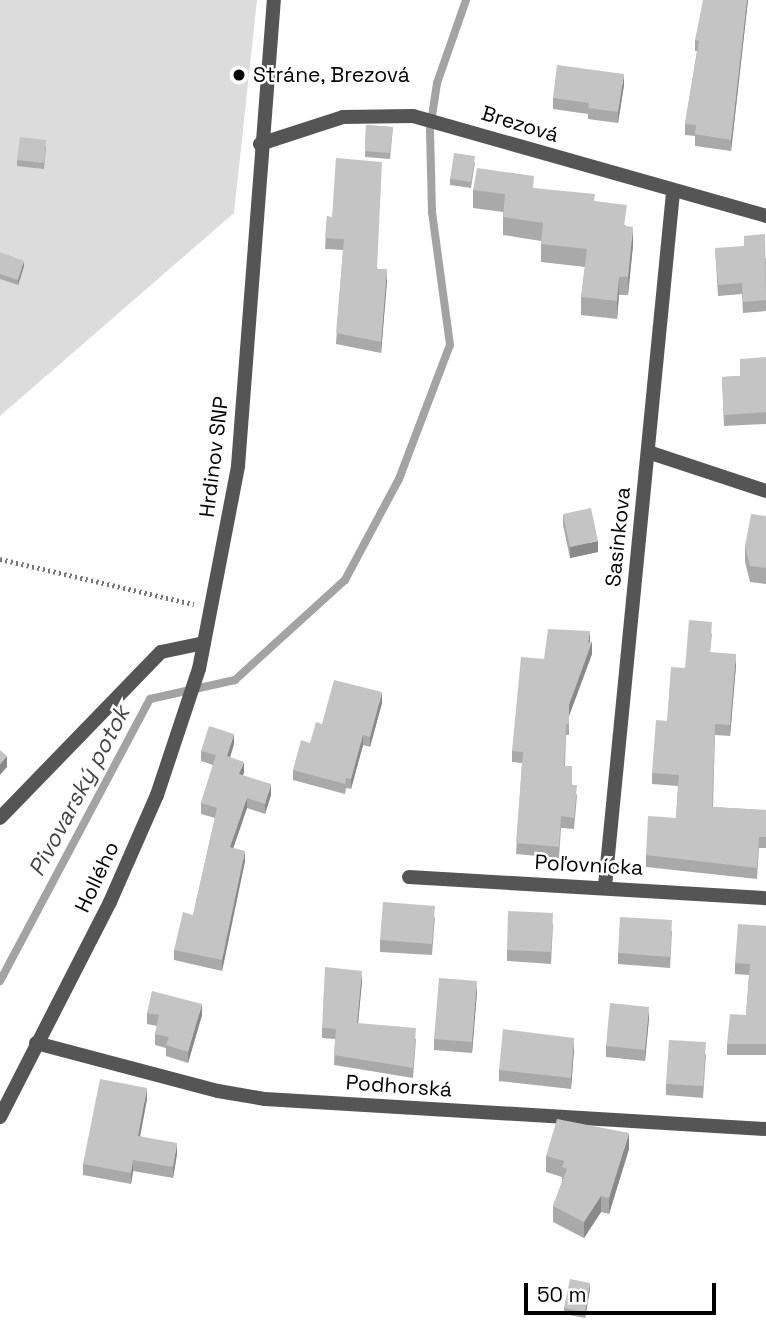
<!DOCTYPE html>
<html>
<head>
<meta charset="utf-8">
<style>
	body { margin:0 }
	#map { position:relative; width:766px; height:1328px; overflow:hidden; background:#fff; font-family:"Space Grotesk",sans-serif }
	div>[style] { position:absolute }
	.green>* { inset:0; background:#dcdcdc }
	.stream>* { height:8px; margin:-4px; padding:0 4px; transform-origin:4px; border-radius:4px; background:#a3a3a3 }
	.path>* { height:4.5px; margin-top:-2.25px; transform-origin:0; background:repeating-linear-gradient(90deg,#777 0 2px,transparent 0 5.5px) }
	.minor>* { height:14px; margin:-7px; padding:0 7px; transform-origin:7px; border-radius:7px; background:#555 }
	.wall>* { inset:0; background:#a9a9a9 }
	.shaded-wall>* { inset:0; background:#898989 }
	.building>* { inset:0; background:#c4c4c4 }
	.dots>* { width:19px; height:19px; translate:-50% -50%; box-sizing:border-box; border:4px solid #fff; border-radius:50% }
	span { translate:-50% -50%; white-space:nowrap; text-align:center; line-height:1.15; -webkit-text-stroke:5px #fff; paint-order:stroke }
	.poi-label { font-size:21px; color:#000 }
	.left { translate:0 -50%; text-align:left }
	.street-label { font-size:21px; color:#000 }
	.water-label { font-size:23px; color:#444; font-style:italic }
	.scale { position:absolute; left:524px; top:1283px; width:192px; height:32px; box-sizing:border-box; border:4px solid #000; border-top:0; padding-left:9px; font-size:21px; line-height:24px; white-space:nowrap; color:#000; -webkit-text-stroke:5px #fff; paint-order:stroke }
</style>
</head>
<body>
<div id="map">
	<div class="green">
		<i style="clip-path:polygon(0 0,257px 0,234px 213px,0 416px)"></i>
	</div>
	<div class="stream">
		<i style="left:0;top:981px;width:319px;rotate:-62deg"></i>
		<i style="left:150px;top:699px;width:87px;rotate:-12.6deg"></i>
		<i style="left:235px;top:680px;width:149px;rotate:-42.3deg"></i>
		<i style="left:345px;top:580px;width:115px;rotate:-61.9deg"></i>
		<i style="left:399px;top:479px;width:143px;rotate:-69.2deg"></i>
		<i style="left:450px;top:345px;width:134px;rotate:-97.7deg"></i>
		<i style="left:432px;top:212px;width:83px;rotate:-91.4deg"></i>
		<i style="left:430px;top:129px;width:47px;rotate:-81.3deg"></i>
		<i style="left:437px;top:83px;width:88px;rotate:-70.7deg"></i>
	</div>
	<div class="path">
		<i style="left:0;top:559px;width:199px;rotate:13.1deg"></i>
	</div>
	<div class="minor">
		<i style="left:260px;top:144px;width:87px;rotate:-18deg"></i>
		<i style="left:343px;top:117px;width:70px;rotate:-0.8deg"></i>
		<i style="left:413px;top:116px;width:367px;rotate:15.8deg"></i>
		<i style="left:648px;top:452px;width:124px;rotate:18.3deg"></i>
		<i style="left:0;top:818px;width:231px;rotate:-45.9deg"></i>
		<i style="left:161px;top:652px;width:44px;rotate:-11.8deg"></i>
		<i style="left:409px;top:877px;width:358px;rotate:3.4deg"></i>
		<i style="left:605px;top:886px;width:697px;rotate:-84.4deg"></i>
		<i style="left:36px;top:1043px;width:188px;rotate:14.8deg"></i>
		<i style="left:218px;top:1091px;width:48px;rotate:9.7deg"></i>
		<i style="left:265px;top:1099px;width:502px;rotate:3.43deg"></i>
		<i style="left:0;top:1117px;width:242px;rotate:-62.9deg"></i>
		<i style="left:110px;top:902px;width:117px;rotate:-66.3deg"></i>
		<i style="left:157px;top:795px;width:133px;rotate:-71.6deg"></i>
		<i style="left:199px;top:669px;width:207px;rotate:-79.1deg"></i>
		<i style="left:238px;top:466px;width:467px;rotate:-85.6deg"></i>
	</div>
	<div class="wall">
		<i style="clip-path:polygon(748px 0,731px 151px,695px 146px,695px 136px,685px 135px,685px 124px,697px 51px,695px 51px,695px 40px)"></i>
		<i style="clip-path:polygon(624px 85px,618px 123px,588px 119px,588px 114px,553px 109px,553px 98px)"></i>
		<i style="clip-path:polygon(366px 125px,393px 127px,390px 159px,365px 157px)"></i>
		<i style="clip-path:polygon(46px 146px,44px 169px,17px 166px,17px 160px)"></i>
		<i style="clip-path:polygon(475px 162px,471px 188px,450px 185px,450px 179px)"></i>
		<i style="clip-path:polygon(534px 188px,595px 201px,626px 226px,633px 245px,628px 295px,619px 295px,617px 319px,581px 315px,581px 297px,585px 267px,541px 262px,541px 241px,503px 235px,503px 212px,473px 208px,473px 190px)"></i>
		<i style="clip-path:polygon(327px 216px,378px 269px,387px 281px,381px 353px,336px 344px,343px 250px,325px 249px)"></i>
		<i style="clip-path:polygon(715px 248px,766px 258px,766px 311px,743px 313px,742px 294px,718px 296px)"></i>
		<i style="clip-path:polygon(0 252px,24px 266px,18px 285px,0 279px)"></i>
		<i style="clip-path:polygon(766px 357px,766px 424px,724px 426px,722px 377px,740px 376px)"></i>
		<i style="clip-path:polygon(563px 514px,598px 552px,570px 558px,563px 525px)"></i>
		<i style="clip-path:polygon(766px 516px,766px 584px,750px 582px,745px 562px,745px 546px)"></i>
		<i style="clip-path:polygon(712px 633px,710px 652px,736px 665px,730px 736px,715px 735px,713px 807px,766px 810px,766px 848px,759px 848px,757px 879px,646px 867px,646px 855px,676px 818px,678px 786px,652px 784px,652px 773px,667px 721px,685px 668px)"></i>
		<i style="clip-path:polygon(590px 642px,592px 654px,569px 716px,569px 735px,566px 735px,565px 766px,577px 796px,574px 829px,561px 828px,559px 858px,516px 854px,522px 763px,512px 762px,512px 751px,544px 659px)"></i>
		<i style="clip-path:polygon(382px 703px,370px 747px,363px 745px,351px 789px,346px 788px,345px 794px,293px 780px,293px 770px,322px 724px)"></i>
		<i style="clip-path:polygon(234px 744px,230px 757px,244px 772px,243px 776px,271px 795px,265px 814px,247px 808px,233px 848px,245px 861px,222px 971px,174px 960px,174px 950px,193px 915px,215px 818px,201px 814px,201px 803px,213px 765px,201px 761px,201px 751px)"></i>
		<i style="clip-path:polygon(435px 917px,432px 955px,380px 952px,380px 940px)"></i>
		<i style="clip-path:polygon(553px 924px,551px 964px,507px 961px,507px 950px)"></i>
		<i style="clip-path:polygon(766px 926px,766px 1055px,727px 1055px,727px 1044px,746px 1015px,749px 975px,735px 974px,735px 963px)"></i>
		<i style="clip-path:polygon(672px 931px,670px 968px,618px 964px,618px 953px)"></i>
		<i style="clip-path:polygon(362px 981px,358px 1024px,416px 1039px,413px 1078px,334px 1065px,335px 1039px,322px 1038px,322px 1028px)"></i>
		<i style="clip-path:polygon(477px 992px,472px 1053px,434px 1050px,434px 1039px)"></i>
		<i style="clip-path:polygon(147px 1013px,202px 1015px,188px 1063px,166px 1056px,166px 1048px,155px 1045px,155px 1034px,157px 1026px,147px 1024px)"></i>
		<i style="clip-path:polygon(649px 1018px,645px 1061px,606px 1057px,606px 1046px)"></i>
		<i style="clip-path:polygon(574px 1049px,571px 1089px,499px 1081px,499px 1070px)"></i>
		<i style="clip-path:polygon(706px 1054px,703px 1098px,666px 1095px,666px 1084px)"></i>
		<i style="clip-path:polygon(147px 1099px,140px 1136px,177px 1154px,173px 1178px,133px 1171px,131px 1184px,83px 1175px,83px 1164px)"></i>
		<i style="clip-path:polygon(629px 1149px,609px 1214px,601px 1212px,584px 1238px,553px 1222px,553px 1206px,562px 1182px,562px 1177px,546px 1172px,546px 1156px)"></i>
		<i style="clip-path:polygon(590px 1289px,585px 1318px,564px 1314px,564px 1308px)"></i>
	</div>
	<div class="shaded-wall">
		<i style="clip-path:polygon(747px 0,748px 0,731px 151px,731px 140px)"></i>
		<i style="clip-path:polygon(624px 74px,624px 85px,618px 123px,618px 112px)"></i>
		<i style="clip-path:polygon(633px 227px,633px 245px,628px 295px,628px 277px)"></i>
		<i style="clip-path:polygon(24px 261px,24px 266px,18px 285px,18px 280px)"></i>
		<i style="clip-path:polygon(387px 269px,387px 281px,381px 353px,381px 342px)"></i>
		<i style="clip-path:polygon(619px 277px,619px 295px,617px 319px,617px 301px)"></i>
		<i style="clip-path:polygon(598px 541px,598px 552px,570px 558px,570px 547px)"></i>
		<i style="clip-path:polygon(590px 631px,590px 642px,592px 642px,592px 654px,569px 716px,569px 705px,588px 642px)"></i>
		<i style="clip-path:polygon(736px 654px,736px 665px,730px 736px,730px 725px)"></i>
		<i style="clip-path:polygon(382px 692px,382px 703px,370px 747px,370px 737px)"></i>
		<i style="clip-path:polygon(234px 734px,234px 744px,227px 767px,227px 756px)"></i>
		<i style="clip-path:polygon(363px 735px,363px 745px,351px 789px,351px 779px)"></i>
		<i style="clip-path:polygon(7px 756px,7px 767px,0 775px,0 764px)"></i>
		<i style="clip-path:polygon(244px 762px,244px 772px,239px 785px,239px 774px)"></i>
		<i style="clip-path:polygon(271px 784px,271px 795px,265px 814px,265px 804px)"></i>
		<i style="clip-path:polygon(247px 798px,247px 808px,230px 858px,230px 847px)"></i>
		<i style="clip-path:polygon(245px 851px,245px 861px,222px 971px,222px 960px)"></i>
		<i style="clip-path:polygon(362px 971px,362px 981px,357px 1034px,357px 1023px)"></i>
		<i style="clip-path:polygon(477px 981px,477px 992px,472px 1053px,472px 1042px)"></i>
		<i style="clip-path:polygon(202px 1004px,202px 1015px,188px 1063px,188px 1052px)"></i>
		<i style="clip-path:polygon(649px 1007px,649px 1018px,645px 1061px,645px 1050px)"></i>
		<i style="clip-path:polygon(574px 1038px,574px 1049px,571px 1089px,571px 1078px)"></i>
		<i style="clip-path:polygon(147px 1088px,147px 1099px,138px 1147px,138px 1136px)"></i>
		<i style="clip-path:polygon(629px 1133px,629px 1149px,609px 1214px,609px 1198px)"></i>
		<i style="clip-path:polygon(177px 1143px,177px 1154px,173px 1178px,173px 1167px)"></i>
		<i style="clip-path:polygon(133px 1160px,133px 1171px,131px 1184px,131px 1173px)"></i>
		<i style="clip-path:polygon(601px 1196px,601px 1212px,584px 1238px,584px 1222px)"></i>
		<i style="clip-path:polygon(590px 1283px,590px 1289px,585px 1318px,585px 1312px)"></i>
	</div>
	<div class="building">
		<i style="clip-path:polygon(703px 0,747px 0,731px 140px,695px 134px,696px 125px,685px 124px,699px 41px,695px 40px)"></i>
		<i style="clip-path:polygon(557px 65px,624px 74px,618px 112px,588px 108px,589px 103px,553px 98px)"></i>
		<i style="clip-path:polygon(366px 125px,393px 127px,390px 153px,365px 151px)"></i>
		<i style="clip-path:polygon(20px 137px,46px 140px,44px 163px,17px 160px)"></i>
		<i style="clip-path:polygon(454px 153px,475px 156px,471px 182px,450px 179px)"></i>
		<i style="clip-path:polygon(336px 158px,382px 162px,377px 269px,387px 269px,381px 342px,336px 333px,344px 239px,325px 238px,327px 216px,332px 217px)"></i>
		<i style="clip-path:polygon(477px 168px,534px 176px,533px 188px,595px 194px,594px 201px,627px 205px,624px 226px,633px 227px,628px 277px,619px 277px,617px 301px,581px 297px,587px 249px,541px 244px,543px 223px,503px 217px,505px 194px,473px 190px)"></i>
		<i style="clip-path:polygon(765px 234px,766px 300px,743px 302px,742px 283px,718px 285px,715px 248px,744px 246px,744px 236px)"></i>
		<i style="clip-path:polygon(0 252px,24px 261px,18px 280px,0 274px)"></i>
		<i style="clip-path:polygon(766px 357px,766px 412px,724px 415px,722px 377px,740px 376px,740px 359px)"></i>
		<i style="clip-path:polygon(591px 508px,598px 541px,570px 547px,563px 514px)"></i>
		<i style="clip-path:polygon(751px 514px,766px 516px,766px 568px,750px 566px,745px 546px)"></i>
		<i style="clip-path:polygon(689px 620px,712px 622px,710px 652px,736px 654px,730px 725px,715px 724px,712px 807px,766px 810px,766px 837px,759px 837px,757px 868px,646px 855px,648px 816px,676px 818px,679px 775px,652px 773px,656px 720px,667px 721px,671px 667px,685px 668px)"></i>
		<i style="clip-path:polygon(548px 629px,590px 631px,588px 642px,592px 642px,569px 705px,569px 724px,566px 724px,564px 766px,572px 766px,572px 785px,577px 785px,574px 818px,561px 816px,559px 847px,516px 843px,523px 752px,512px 751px,521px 657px,544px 659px)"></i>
		<i style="clip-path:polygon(334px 680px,382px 692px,370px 737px,363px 735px,351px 779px,346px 778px,345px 784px,293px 770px,301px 740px,310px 743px,316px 722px,322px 724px)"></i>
		<i style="clip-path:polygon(209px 726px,234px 734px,227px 756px,244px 762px,239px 774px,271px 784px,265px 804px,247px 798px,230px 847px,245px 851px,222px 960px,174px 950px,183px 912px,193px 915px,217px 808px,201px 803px,216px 755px,201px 751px)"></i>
		<i style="clip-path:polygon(0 750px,7px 756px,0 764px)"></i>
		<i style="clip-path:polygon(383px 902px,435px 906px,432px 944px,380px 940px)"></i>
		<i style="clip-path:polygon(508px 911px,553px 913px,551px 952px,507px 950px)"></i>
		<i style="clip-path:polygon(620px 917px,672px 920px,670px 957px,618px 953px)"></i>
		<i style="clip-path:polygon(738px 924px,766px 926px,766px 1044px,727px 1044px,730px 1014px,746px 1015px,750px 964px,735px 963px)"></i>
		<i style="clip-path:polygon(325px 967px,362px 971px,357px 1023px,416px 1028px,413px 1068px,334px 1055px,336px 1029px,322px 1028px)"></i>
		<i style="clip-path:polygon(439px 978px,477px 981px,472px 1042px,434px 1039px)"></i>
		<i style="clip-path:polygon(152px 991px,202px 1004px,188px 1052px,166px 1045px,169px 1037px,155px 1034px,159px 1015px,147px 1013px)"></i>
		<i style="clip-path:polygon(610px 1003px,649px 1007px,645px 1050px,606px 1046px)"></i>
		<i style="clip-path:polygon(503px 1029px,574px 1038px,571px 1078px,499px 1070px)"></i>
		<i style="clip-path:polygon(669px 1040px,706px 1042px,703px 1086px,666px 1084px)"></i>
		<i style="clip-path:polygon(100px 1079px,147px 1088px,138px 1136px,177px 1143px,173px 1167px,133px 1160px,131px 1173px,83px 1164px)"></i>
		<i style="clip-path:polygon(557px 1119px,629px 1133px,609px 1198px,601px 1196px,584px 1222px,553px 1206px,567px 1169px,562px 1167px,564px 1161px,546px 1156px)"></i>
		<i style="clip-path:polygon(570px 1279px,590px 1283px,585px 1312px,564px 1308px)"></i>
	</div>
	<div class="dots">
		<i style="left:239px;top:75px;background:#000"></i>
	</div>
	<div class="poi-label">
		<span class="left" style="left:253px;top:75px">Stráne, Brezová</span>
	</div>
	<div class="street-label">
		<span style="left:520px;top:124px;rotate:17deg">Brezová</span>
		<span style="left:214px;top:457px;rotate:-83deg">Hrdinov SNP</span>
		<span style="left:618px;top:537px;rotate:-84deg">Sasinkova</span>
		<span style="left:589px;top:865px;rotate:3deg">Poľovnícka</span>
		<span style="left:97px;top:877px;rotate:-65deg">Hollého</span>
		<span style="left:399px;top:1086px;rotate:4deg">Podhorská</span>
	</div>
	<div class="water-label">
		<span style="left:79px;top:791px;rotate:-62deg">Pivovarský potok</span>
	</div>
	<div class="scale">50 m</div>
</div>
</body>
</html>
